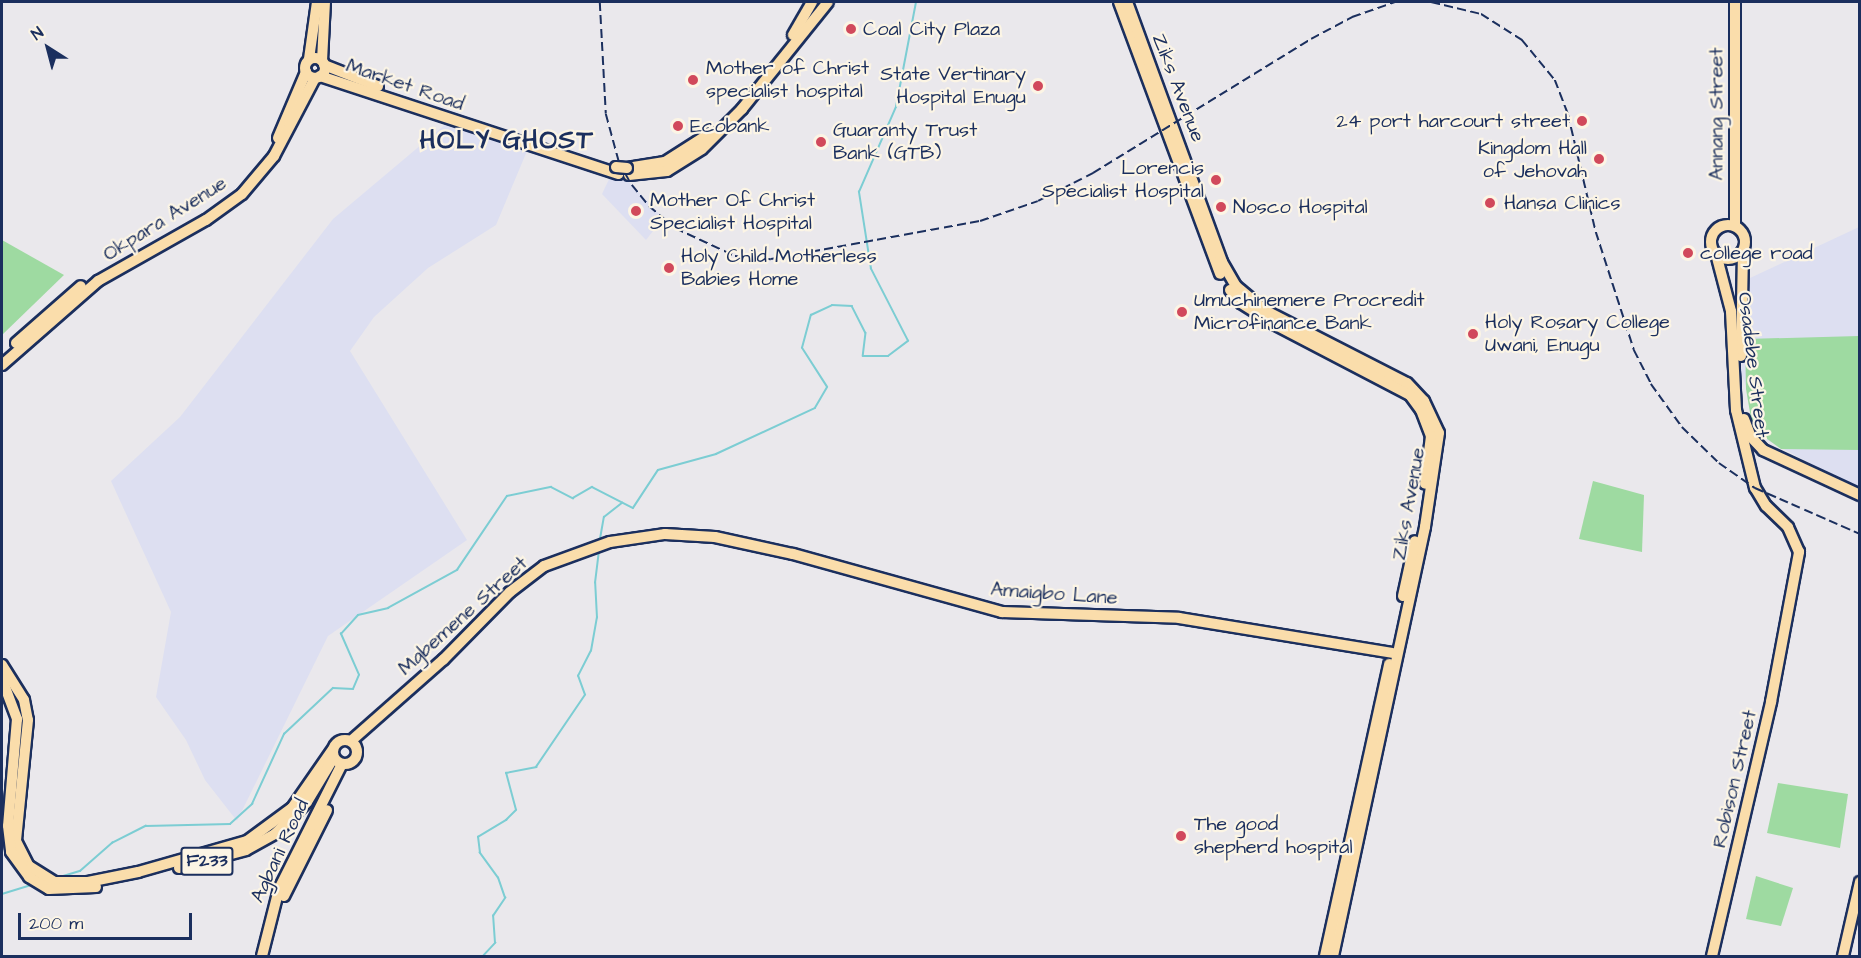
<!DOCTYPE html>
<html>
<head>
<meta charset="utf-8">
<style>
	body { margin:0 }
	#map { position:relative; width:1861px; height:958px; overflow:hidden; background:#eae8ec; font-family:"Architects Daughter",sans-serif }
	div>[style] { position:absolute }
	.built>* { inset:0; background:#dddff1 }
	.green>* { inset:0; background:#9edaa1 }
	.stream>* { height:1.5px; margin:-0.75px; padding:0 0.75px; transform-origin:0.75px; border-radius:0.75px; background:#7ccdd3 }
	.roads { filter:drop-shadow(2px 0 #1b2f5e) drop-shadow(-2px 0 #1b2f5e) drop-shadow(0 2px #1b2f5e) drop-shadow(0 -2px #1b2f5e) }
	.major>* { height:10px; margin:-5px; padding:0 5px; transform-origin:5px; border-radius:5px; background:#faddab }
	.major>.ring { margin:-5px; padding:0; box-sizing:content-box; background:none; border:10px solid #faddab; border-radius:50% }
	.rail>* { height:1.5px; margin-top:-0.75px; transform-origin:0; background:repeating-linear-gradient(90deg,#1b2f5e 0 9px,transparent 0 13.5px) }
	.bridges { filter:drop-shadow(2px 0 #1b2f5e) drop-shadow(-2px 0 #1b2f5e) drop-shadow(0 2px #1b2f5e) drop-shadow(0 -2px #1b2f5e) }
	.major-bridge>* { height:10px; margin:-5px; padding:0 5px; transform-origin:5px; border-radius:5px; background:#faddab }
	.dots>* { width:16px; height:16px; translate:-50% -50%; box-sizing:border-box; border:3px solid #fcf5e5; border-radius:50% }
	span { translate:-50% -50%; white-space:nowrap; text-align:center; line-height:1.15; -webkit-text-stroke:4.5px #fcf5e5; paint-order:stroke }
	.shield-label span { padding:2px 4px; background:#fcf5e5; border:2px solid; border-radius:4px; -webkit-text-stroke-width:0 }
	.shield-label { font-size:18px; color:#1b2f5e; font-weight:700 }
	.poi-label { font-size:20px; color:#1b2f5e }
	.left { translate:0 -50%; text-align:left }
	.right { translate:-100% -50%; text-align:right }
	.street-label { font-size:20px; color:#1b2f5e }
	.district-label { font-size:26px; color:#1b2f5e; font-weight:700; letter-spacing:1.5px }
	.frame { position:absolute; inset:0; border:3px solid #1b2f5e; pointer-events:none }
	.north { position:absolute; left:18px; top:18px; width:60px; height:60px; -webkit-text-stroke:4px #fcf5e5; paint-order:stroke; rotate:324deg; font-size:16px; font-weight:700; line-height:24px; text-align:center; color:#1b2f5e }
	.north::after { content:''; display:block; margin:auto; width:21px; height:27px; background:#1b2f5e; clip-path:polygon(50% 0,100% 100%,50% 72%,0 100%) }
	.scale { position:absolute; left:18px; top:913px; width:174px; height:27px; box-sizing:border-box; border:3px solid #1b2f5e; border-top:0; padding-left:8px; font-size:18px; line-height:21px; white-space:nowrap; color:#1b2f5e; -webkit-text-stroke:4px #fcf5e5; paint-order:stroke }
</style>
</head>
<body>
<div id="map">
	<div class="built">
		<i style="clip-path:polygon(447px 123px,527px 151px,496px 225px,428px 268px,374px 317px,350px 351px,467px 540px,328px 636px,237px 821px,205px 780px,186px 740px,156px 697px,171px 612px,111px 481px,180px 417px,333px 219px)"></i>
		<i style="clip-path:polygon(611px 175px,626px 179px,663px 218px,646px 240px,602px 194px)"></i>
		<i style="clip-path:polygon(1859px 227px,1859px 490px,1767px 440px,1741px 373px,1750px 278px)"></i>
	</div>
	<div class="green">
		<i style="clip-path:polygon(2px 240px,64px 275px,2px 335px)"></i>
		<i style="clip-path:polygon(1859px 336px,1859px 450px,1781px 449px,1759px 433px,1752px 424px,1746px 389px,1745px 339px)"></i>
		<i style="clip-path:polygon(1593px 481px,1644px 495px,1642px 552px,1579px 539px)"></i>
		<i style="clip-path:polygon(1778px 783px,1848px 794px,1840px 848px,1767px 833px)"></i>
		<i style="clip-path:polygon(1756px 876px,1793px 888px,1781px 926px,1746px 919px)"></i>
	</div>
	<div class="stream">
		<i style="left:600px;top:539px;width:22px;rotate:-80deg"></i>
		<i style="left:604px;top:517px;width:23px;rotate:-38deg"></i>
		<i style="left:60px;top:877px;width:21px;rotate:-17deg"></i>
		<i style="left:80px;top:871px;width:43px;rotate:-41.2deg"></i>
		<i style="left:112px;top:843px;width:38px;rotate:-27deg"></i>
		<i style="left:146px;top:826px;width:84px;rotate:-1.4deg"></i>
		<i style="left:230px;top:824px;width:30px;rotate:-42deg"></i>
		<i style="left:252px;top:804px;width:77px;rotate:-65.4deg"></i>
		<i style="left:284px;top:734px;width:67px;rotate:-43.2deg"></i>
		<i style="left:333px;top:688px;width:20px;rotate:3deg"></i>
		<i style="left:353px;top:689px;width:15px;rotate:-67deg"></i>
		<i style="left:359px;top:675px;width:45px;rotate:-113.7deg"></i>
		<i style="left:341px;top:634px;width:25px;rotate:-48deg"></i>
		<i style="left:358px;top:615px;width:31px;rotate:-13deg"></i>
		<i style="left:388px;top:608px;width:79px;rotate:-28.8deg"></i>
		<i style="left:457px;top:570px;width:89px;rotate:-56deg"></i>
		<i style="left:507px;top:496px;width:45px;rotate:-11.6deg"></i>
		<i style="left:551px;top:487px;width:25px;rotate:27deg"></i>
		<i style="left:573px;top:498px;width:22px;rotate:-30deg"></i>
		<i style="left:592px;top:487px;width:46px;rotate:27.1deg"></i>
		<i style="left:633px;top:508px;width:45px;rotate:-56.7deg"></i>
		<i style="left:658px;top:470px;width:60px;rotate:-15.4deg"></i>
		<i style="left:716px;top:454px;width:109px;rotate:-24.9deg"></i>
		<i style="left:815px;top:408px;width:24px;rotate:-60deg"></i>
		<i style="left:827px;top:387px;width:46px;rotate:-122.7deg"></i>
		<i style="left:802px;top:348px;width:34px;rotate:-75deg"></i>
		<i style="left:811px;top:315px;width:23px;rotate:-25deg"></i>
		<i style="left:832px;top:305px;width:20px;rotate:3deg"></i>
		<i style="left:852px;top:306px;width:30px;rotate:63deg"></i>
		<i style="left:866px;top:333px;width:23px;rotate:97deg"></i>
		<i style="left:863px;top:356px;width:25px"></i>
		<i style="left:888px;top:356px;width:25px;rotate:-37deg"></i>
		<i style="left:908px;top:341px;width:81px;rotate:-117.2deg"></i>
		<i style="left:871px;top:269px;width:78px;rotate:-98.9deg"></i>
		<i style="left:859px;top:192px;width:93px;rotate:-66.5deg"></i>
		<i style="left:896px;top:107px;width:107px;rotate:-79.2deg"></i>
		<i style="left:2px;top:894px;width:31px;rotate:-17deg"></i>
		<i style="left:483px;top:956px;width:18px;rotate:-47deg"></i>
		<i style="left:495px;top:943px;width:27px;rotate:-94deg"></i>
		<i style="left:493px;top:916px;width:22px;rotate:-56deg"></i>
		<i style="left:505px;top:898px;width:21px;rotate:-109deg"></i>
		<i style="left:498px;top:878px;width:31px;rotate:-126deg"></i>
		<i style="left:480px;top:853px;width:16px;rotate:-97deg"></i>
		<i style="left:478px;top:837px;width:33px;rotate:-31deg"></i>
		<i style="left:506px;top:820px;width:14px;rotate:-45deg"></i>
		<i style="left:516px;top:810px;width:38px;rotate:-105deg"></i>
		<i style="left:506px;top:773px;width:31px;rotate:-11deg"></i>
		<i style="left:536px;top:767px;width:87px;rotate:-55.8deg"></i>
		<i style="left:585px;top:695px;width:20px;rotate:-110deg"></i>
		<i style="left:578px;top:676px;width:28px;rotate:-63deg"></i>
		<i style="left:591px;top:651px;width:34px;rotate:-80deg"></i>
		<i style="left:597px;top:618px;width:35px;rotate:-93deg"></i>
		<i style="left:595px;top:583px;width:33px;rotate:-83deg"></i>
	</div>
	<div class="roads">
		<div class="major">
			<i style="left:1119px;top:2px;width:290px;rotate:69.6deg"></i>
			<i style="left:1127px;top:2px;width:277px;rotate:69.9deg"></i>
			<i style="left:1222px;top:262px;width:28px;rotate:60deg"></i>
			<i style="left:1236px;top:286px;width:39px;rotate:40deg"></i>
			<i style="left:1266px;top:311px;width:158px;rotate:27.1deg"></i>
			<i style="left:1407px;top:383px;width:25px;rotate:47deg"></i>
			<i style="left:1424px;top:401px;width:35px;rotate:65deg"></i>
			<i style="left:1439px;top:433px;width:95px;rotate:98.5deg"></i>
			<i style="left:1425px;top:527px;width:439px;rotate:102.1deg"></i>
			<i style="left:793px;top:35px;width:38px;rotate:-60deg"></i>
			<i class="ring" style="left:305px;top:58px;width:10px;height:10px"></i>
			<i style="left:309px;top:59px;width:58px;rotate:-82deg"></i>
			<i style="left:322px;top:61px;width:59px;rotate:-87.1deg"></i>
			<i style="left:324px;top:65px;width:58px;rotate:21.3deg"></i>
			<i style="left:320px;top:76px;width:314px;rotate:18.2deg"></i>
			<i style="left:278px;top:138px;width:72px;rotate:-67deg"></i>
			<i style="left:627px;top:168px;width:38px;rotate:-9deg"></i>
			<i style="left:665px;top:162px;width:52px;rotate:-32.5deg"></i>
			<i style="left:629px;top:175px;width:38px;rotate:-6deg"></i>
			<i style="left:667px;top:171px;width:41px;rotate:-32.2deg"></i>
			<i style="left:702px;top:149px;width:57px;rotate:-45deg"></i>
			<i style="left:742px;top:109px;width:137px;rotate:-51.2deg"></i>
			<i class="ring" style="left:1711px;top:225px;width:24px;height:24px"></i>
			<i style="left:1735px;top:226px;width:224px;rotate:-90deg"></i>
			<i style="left:1230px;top:290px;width:17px;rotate:50deg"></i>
			<i style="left:1241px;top:303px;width:39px;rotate:32deg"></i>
			<i style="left:1274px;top:324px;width:153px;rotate:27.6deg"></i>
			<i style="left:1410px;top:395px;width:19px;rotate:54deg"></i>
			<i style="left:1421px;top:410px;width:28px;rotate:69deg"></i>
			<i style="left:1431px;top:436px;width:48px;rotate:97.1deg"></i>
			<i style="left:16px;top:343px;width:86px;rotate:-41.2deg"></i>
			<i style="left:1741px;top:356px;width:105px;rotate:-88.9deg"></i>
			<i style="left:2px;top:365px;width:128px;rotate:-41.2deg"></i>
			<i style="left:98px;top:281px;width:124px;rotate:-29.5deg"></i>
			<i style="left:206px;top:220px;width:44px;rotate:-35.8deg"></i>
			<i style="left:242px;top:194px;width:50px;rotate:-49.9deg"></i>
			<i style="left:274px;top:156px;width:88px;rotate:-62.3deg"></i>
			<i style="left:1744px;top:419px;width:19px;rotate:69deg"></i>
			<i style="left:1751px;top:437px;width:18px;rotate:47deg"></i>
			<i style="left:1763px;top:450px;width:107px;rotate:24.9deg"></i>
			<i style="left:1403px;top:596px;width:56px;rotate:-77.7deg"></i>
			<i style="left:2px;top:665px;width:41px;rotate:57.8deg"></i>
			<i style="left:24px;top:700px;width:20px;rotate:79deg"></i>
			<i style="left:28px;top:720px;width:122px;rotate:95.7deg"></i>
			<i style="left:16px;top:841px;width:28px;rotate:63deg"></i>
			<i style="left:29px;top:866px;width:31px;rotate:32deg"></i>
			<i style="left:55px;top:882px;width:33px"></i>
			<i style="left:88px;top:882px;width:51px;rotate:-11.3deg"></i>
			<i style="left:138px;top:872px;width:113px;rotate:-15.9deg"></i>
			<i style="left:247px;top:841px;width:56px;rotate:-36.3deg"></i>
			<i style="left:292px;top:808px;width:72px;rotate:-55.2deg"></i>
			<i style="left:2px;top:679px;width:43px;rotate:69.4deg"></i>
			<i style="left:17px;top:719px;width:107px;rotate:94.8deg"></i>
			<i style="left:8px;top:826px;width:26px;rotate:83deg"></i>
			<i style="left:11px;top:852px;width:31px;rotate:54deg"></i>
			<i style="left:29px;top:877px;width:23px;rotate:31deg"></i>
			<i style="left:49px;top:889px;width:47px;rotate:-2.4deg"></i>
			<i class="ring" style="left:333px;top:740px;width:14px;height:14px"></i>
			<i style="left:351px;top:741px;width:123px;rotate:-41.4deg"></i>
			<i style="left:443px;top:660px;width:95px;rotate:-45.4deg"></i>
			<i style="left:510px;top:592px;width:43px;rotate:-37.4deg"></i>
			<i style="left:544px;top:566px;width:70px;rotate:-20deg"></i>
			<i style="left:610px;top:542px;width:56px;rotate:-8.3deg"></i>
			<i style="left:665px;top:534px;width:50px;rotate:3.4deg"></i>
			<i style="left:715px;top:537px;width:80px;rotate:12.3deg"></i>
			<i style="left:793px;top:554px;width:217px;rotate:15.5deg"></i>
			<i style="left:1002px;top:612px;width:177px;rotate:1.9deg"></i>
			<i style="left:1179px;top:618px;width:216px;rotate:9.3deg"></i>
			<i style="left:179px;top:868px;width:69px;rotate:-15deg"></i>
			<i style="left:246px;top:850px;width:33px;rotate:-29deg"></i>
			<i style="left:275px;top:834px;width:45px;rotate:-45deg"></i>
			<i style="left:307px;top:802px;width:52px;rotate:-59deg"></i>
			<i style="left:284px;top:896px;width:96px;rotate:-63.4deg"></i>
			<i style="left:262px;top:956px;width:69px;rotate:-75.8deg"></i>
			<i style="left:279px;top:889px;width:140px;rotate:-63.3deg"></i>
			<i style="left:1325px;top:956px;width:299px;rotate:-77.6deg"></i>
			<i style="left:1712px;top:956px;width:261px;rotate:-76.9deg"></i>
			<i style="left:1771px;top:702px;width:153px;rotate:-79.4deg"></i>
			<i style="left:1799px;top:552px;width:27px;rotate:-114deg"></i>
			<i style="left:1788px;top:527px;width:30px;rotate:-136deg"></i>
			<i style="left:1766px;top:506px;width:21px;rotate:-121deg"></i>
			<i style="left:1755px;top:488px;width:80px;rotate:-103.7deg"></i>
			<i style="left:1736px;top:410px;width:99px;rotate:-92.9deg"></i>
			<i style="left:1731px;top:311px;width:59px;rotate:-104.7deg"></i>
			<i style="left:1843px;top:956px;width:76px;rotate:-77.1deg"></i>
		</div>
	</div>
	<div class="rail">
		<i style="left:600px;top:2px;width:112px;rotate:86.9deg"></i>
		<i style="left:606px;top:114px;width:50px;rotate:74.8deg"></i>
		<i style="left:619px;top:162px;width:26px;rotate:61deg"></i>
		<i style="left:632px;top:185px;width:27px;rotate:51deg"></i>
		<i style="left:649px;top:206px;width:34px;rotate:40deg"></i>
		<i style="left:675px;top:228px;width:66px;rotate:25deg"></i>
		<i style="left:735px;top:256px;width:36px;rotate:5deg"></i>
		<i style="left:771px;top:259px;width:212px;rotate:-10.3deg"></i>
		<i style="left:980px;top:221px;width:61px;rotate:-19deg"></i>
		<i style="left:1038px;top:201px;width:62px;rotate:-27deg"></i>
		<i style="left:1093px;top:173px;width:256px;rotate:-31.6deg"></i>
		<i style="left:1311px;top:39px;width:47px;rotate:-28.2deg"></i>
		<i style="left:1352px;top:17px;width:46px;rotate:-19.2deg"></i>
		<i style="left:1431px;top:2px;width:51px;rotate:13.5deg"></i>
		<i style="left:1481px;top:14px;width:49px;rotate:32.4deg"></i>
		<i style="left:1522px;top:40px;width:52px;rotate:50.5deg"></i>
		<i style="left:1555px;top:80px;width:36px;rotate:69deg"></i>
		<i style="left:1568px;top:114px;width:121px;rotate:76.7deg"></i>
		<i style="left:1596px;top:232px;width:124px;rotate:72.1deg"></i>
		<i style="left:1634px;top:350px;width:38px;rotate:63deg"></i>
		<i style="left:1651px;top:384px;width:53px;rotate:54.2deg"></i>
		<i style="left:1682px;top:427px;width:52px;rotate:44.2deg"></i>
		<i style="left:1719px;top:463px;width:44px;rotate:34.8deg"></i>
		<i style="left:1755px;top:488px;width:115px;rotate:23.7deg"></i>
	</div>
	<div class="bridges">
		<div class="major-bridge">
			<i style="left:616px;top:167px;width:11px;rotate:5deg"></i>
		</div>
	</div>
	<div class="dots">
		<i style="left:851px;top:29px;background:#d1495b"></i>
		<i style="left:693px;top:80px;background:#d1495b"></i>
		<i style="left:1038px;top:86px;background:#d1495b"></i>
		<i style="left:1582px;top:121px;background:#d1495b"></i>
		<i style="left:678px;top:126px;background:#d1495b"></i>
		<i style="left:821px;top:142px;background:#d1495b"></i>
		<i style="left:1599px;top:159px;background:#d1495b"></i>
		<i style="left:1216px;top:180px;background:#d1495b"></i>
		<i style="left:1490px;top:203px;background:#d1495b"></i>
		<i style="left:1221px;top:207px;background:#d1495b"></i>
		<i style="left:636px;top:211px;background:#d1495b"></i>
		<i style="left:1688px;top:253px;background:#d1495b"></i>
		<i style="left:669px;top:268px;background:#d1495b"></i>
		<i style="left:1182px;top:312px;background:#d1495b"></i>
		<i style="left:1473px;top:334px;background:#d1495b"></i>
		<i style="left:1181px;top:836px;background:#d1495b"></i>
	</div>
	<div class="shield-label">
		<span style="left:207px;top:861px">F233</span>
	</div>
	<div class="poi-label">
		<span class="left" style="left:863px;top:29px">Coal City Plaza</span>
		<span class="left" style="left:706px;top:80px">Mother of Christ<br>specialist hospital</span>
		<span class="right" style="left:1026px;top:86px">State Vertinary<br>Hospital Enugu</span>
		<span class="right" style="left:1570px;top:121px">24 port harcourt street</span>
		<span class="left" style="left:690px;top:126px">Ecobank</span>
		<span class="left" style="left:833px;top:142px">Guaranty Trust<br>Bank (GTB)</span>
		<span class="right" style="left:1587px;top:160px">Kingdom Hall<br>of Jehovah</span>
		<span class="right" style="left:1204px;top:180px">Lorencis<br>Specialist Hospital</span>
		<span class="left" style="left:650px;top:212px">Mother Of Christ<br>Specialist Hospital</span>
		<span class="left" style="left:1504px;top:203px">Hansa Clinics</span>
		<span class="left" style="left:1233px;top:207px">Nosco Hospital</span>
		<span class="left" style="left:1700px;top:253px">college road</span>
		<span class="left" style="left:681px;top:268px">Holy Child Motherless<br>Babies Home</span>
		<span class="left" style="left:1194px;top:312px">Umuchinemere Procredit<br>Microfinance Bank</span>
		<span class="left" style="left:1485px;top:334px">Holy Rosary College<br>Uwani, Enugu</span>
		<span class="left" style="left:1194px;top:836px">The good<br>shepherd hospital</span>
	</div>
	<div class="street-label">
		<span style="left:405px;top:85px;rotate:19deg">Market Road</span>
		<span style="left:1178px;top:88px;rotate:69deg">Ziks Avenue</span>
		<span style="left:1717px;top:114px;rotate:-90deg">Annang Street</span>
		<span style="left:165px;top:219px;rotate:-32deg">Okpara Avenue</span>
		<span style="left:1753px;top:365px;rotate:83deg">Osadebe Street</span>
		<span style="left:1409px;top:504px;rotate:-80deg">Ziks Avenue</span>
		<span style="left:1054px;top:594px;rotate:4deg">Amaigbo Lane</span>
		<span style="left:463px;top:616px;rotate:-42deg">Mgbemene Street</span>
		<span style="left:1735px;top:779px;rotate:-77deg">Robison Street</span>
		<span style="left:280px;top:851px;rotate:-65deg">Agbani Road</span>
	</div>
	<div class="district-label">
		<span style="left:507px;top:141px">HOLY GHOST</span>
	</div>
	<div class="frame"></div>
	<div class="north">N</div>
	<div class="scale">200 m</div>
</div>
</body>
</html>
